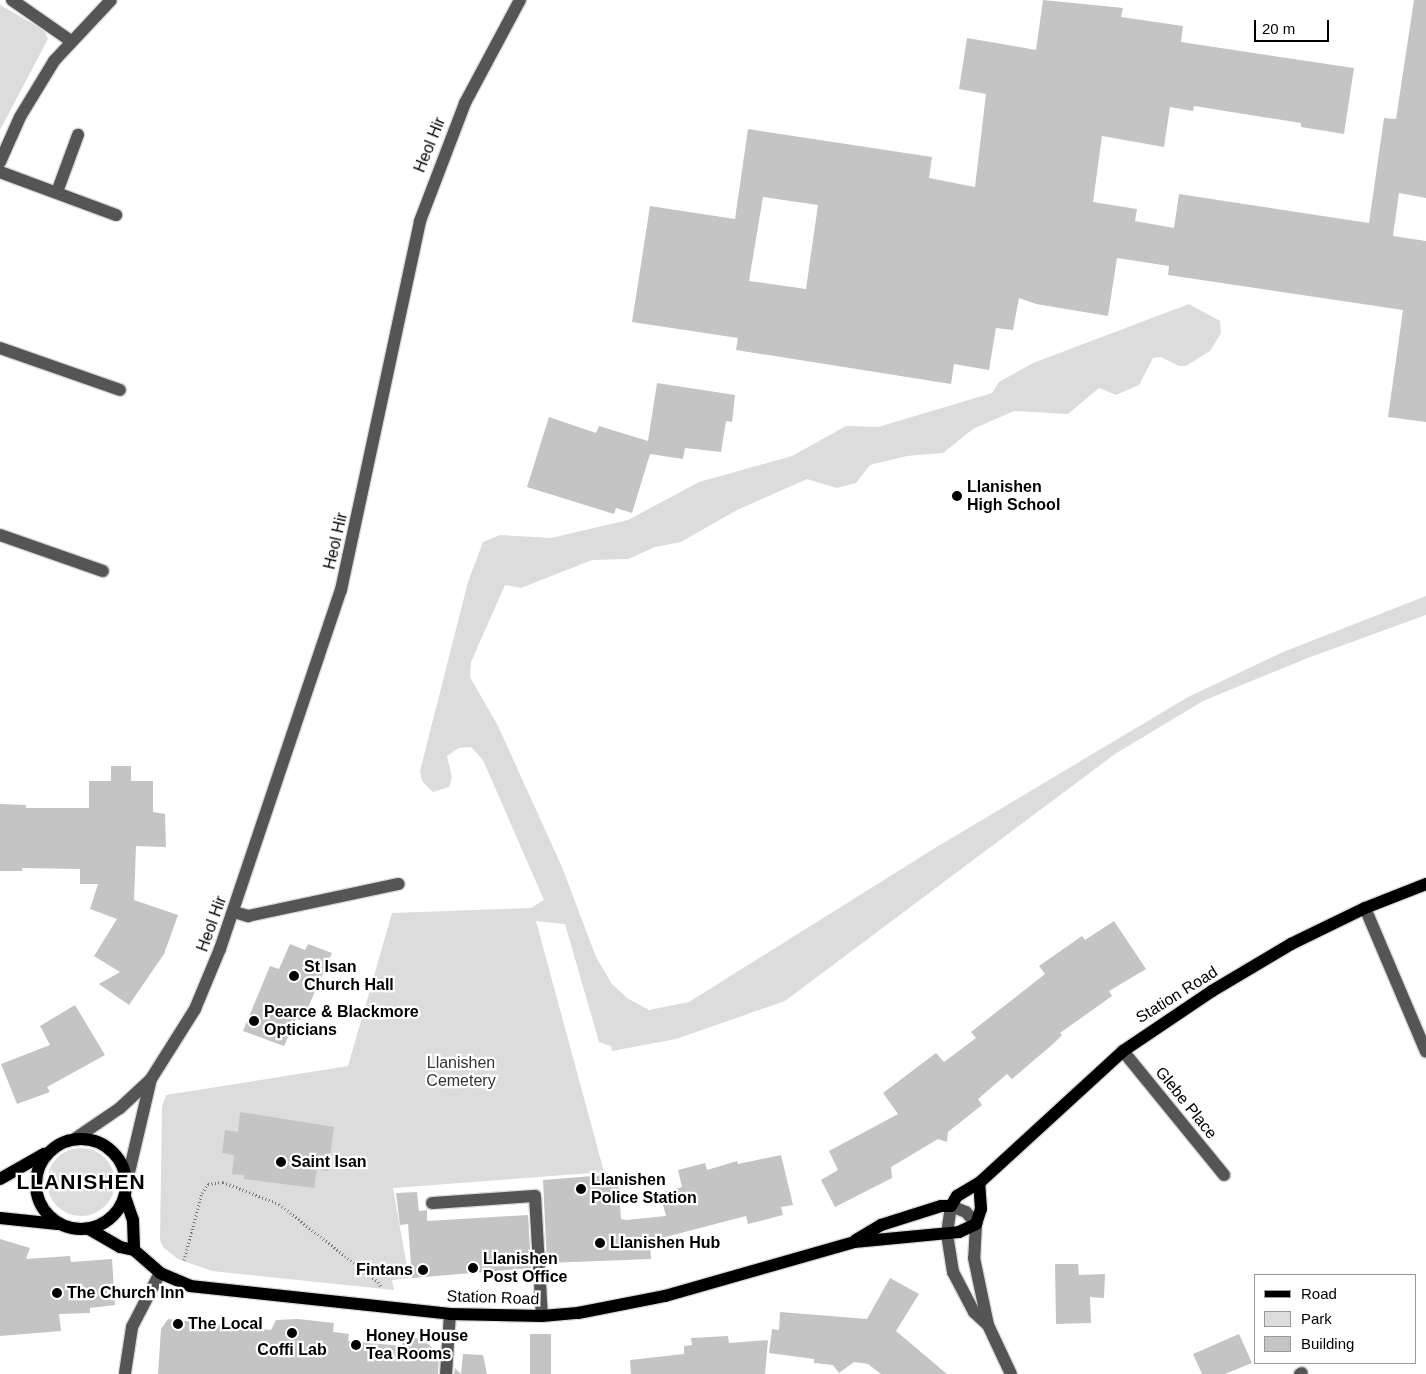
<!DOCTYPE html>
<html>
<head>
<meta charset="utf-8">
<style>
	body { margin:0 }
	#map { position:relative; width:1426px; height:1374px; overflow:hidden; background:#fff; font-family:Helvetica,sans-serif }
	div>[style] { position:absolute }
	.green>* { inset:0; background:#dcdcdc }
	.round { border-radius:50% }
	.building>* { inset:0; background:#c4c4c4 }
	.path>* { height:3px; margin-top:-1.5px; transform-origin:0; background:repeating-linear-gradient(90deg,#777 0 1px,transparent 0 3.5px) }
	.roads { filter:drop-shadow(1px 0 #dbdbdb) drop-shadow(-1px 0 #dbdbdb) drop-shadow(0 1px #dbdbdb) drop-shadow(0 -1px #dbdbdb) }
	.minor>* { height:12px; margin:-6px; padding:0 6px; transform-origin:6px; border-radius:6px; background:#555 }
	.major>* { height:12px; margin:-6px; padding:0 6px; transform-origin:6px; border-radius:6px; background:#000 }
	.major>.ring { margin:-6px; padding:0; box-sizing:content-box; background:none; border:12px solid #000; border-radius:50% }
	.dots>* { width:14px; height:14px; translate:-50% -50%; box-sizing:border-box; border:2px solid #fff; border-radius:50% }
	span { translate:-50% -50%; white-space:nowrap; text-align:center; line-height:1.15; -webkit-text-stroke:4.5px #fff; paint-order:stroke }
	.street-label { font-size:16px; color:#000 }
	.poi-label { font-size:16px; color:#000; font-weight:700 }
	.left { translate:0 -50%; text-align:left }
	.right { translate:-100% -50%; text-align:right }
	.park-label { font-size:16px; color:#333 }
	.district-label { font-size:21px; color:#000; font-weight:700; letter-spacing:1px }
	.legend { position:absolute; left:1254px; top:1274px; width:162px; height:90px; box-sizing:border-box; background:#fff; border:1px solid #999; margin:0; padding:6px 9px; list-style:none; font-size:15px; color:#000 }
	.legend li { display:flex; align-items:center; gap:10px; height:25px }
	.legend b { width:25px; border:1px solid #999 }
	.scale { position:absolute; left:1254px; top:20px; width:75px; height:22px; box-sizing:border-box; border:2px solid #000; border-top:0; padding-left:6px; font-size:15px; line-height:18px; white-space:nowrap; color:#000; -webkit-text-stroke:4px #fff; paint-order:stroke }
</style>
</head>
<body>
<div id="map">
	<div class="green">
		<i style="clip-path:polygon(0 5px,44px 30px,48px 39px,0 130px)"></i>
		<i style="clip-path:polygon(1189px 304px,1220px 321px,1221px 333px,1210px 351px,1186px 366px,1179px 366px,1161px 357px,1153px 358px,1139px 385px,1116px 395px,1099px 388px,1068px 414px,1014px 411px,973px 429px,943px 453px,907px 456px,870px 465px,856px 483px,837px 488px,807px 479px,737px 510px,681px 542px,655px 547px,628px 559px,592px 560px,521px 588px,505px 585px,471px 662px,470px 677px,498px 726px,562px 867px,596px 957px,612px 984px,627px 998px,649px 1010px,689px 1002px,935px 848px,1188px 697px,1283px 652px,1426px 596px,1426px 615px,1305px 659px,1203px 701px,1115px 754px,785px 1001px,676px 1039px,612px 1051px,611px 1046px,599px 1042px,565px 924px,536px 921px,604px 1172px,393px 1188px,409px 1278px,392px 1280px,394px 1290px,212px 1271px,178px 1259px,163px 1247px,160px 1240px,162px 1107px,166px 1095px,348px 1066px,392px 913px,531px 908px,544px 900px,483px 760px,471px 747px,459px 748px,447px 756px,452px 777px,449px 787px,433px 792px,422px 781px,420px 771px,468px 582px,483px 542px,500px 535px,551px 538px,628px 520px,699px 482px,792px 456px,846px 426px,878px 427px,992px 393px,999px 382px,1033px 363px)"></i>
		<i class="round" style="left:47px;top:1148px;width:68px;height:68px"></i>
	</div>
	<div class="building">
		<i style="clip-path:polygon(evenodd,1043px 0,1123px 8px,1121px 17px,1183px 26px,1181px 42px,1354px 68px,1344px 134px,1301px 127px,1301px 123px,1194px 106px,1193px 111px,1170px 107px,1164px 147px,1102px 136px,1093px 202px,1137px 209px,1135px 221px,1174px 228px,1179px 194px,1369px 223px,1384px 118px,1396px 119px,1414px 0,1426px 0,1426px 198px,1399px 193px,1393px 236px,1426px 241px,1426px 422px,1388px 417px,1403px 310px,1168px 275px,1169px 266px,1117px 258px,1108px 316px,1036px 304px,1019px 298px,1013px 330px,996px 328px,989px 370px,954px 364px,951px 384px,736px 350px,738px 338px,632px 322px,650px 206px,735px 219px,748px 129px,932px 157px,929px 178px,975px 187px,986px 94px,959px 89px,967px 38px,1036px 50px,1043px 0,763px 197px,818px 205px,806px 289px,749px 281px,763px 197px)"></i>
		<i style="clip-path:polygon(657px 383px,735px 395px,732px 422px,726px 421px,721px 452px,685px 448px,683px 459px,650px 454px,632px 513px,616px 508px,614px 514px,527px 487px,549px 417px,596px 433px,599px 426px,648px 441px)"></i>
		<i style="clip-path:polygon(111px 766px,131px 766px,131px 781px,153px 781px,153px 812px,165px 814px,166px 847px,136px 846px,134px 900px,178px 915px,164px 954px,129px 1005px,99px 984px,120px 972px,94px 956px,117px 919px,90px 909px,98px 884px,80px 884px,80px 869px,22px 868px,22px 871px,0 871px,0 804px,26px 805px,26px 808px,89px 808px,89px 781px,111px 781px)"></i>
		<i style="clip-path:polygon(1114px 921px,1146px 969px,1109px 991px,1112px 996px,1060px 1033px,1062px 1035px,1053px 1044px,1012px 1079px,1007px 1074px,978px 1099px,982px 1105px,948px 1132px,947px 1142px,938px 1139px,891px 1167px,892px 1178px,835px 1207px,821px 1180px,838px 1170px,829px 1151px,898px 1114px,883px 1093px,936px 1053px,944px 1062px,976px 1038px,971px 1032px,1045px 974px,1039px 966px,1082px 936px,1085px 940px)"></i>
		<i style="clip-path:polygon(290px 944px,305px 950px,308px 944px,332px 953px,306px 1012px,300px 1020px,296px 1019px,284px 1046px,243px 1031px,270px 966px,279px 969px)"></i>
		<i style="clip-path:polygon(75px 1005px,105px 1055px,47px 1087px,50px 1092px,17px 1104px,1px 1064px,50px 1045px,40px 1026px)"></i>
		<i style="clip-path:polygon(240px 1112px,334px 1127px,328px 1171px,317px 1169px,314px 1188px,244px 1179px,244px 1175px,232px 1174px,234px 1155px,222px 1153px,225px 1130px,238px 1132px)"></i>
		<i style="clip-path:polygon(781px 1155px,793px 1205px,781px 1207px,783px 1215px,748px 1224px,746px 1216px,650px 1241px,651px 1259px,547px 1263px,543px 1180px,618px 1174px,621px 1219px,626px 1220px,666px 1216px,660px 1193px,682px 1187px,678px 1170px,705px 1163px,707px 1170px,737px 1161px,738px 1164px)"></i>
		<i style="clip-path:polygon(417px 1192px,419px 1211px,427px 1210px,427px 1221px,528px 1215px,531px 1268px,412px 1278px,408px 1224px,400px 1225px,396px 1193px)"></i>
		<i style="clip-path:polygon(0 1239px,30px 1248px,26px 1259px,70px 1256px,71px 1262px,112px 1259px,115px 1305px,90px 1308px,90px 1313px,59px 1314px,61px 1331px,0 1336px)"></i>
		<i style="clip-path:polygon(1055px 1264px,1078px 1264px,1079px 1275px,1105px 1274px,1104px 1298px,1090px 1297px,1091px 1323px,1056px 1324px)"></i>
		<i style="clip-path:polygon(890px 1278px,919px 1294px,896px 1331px,947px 1374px,881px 1374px,868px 1364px,854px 1362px,839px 1373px,833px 1365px,814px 1363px,814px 1359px,769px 1353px,772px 1329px,779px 1330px,780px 1312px,867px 1319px)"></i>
		<i style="clip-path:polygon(168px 1319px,271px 1330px,276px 1320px,298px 1319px,334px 1323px,333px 1332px,349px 1334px,348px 1341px,402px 1346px,403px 1337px,423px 1339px,439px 1354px,438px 1374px,158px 1374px,161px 1329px)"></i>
		<i style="clip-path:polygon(530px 1334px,551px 1334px,551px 1374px,530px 1374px)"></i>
		<i style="clip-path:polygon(1239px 1334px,1252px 1363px,1225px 1374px,1202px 1374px,1193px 1354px)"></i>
		<i style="clip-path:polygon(728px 1336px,729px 1343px,768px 1340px,765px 1374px,631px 1374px,630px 1360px,684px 1354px,684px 1346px,692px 1345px,691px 1338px)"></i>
		<i style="clip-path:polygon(463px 1354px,483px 1355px,487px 1374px,454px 1374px,455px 1368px,461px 1374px)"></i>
	</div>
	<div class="path">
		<i style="left:184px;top:1260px;width:69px;rotate:-75deg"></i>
		<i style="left:202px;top:1193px;width:11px;rotate:-56deg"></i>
		<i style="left:208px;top:1184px;width:15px;rotate:-8deg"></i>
		<i style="left:223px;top:1182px;width:60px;rotate:21.4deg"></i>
		<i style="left:279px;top:1204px;width:126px;rotate:38.2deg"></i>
		<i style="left:378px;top:1282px;width:6px;rotate:59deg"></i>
	</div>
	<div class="roads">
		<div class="minor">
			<i style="left:12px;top:0;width:72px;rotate:34.8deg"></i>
			<i style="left:0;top:162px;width:49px;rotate:-66deg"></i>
			<i style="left:20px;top:117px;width:66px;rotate:-58.7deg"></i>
			<i style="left:54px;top:61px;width:83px;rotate:-46.9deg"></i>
			<i style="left:0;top:172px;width:124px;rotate:20.3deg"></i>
			<i style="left:57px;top:192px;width:61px;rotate:-69.8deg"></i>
			<i style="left:0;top:348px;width:127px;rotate:19.3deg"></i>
			<i style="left:0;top:535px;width:109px;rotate:19.3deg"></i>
			<i style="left:1365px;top:908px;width:156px;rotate:67deg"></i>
			<i style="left:234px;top:912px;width:15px;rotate:16deg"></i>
			<i style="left:248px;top:916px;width:154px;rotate:-12deg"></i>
			<i style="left:1123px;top:1051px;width:160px;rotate:50.8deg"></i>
			<i style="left:76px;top:1138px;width:53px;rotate:-34.3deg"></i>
			<i style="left:120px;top:1108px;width:42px;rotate:-43.1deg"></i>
			<i style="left:151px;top:1079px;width:83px;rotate:-57.8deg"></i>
			<i style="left:195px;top:1009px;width:65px;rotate:-67.4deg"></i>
			<i style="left:220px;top:949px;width:379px;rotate:-71.4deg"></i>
			<i style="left:341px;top:590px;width:377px;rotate:-77.9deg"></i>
			<i style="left:420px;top:221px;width:126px;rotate:-69.1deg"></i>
			<i style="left:465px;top:103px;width:117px;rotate:-61.9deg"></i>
			<i style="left:127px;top:1181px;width:105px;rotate:-76.8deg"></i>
			<i style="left:432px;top:1203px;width:103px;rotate:-3.9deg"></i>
			<i style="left:535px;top:1196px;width:120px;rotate:86.7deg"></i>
			<i style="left:988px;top:1325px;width:19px;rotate:-137deg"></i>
			<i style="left:974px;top:1312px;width:45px;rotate:-117.7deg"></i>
			<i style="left:953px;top:1272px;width:38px;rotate:-99deg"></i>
			<i style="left:947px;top:1234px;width:28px;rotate:-82deg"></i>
			<i style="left:951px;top:1206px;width:16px;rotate:22deg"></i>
			<i style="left:966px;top:1212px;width:16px;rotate:50deg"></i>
			<i style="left:976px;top:1224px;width:34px;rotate:93deg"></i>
			<i style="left:974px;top:1258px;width:68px;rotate:78.2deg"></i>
			<i style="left:988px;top:1325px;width:54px;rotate:64.9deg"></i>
			<i style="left:125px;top:1373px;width:47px;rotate:-81.3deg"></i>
			<i style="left:132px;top:1327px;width:61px;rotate:-62.6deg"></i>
			<i style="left:446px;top:1374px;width:60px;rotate:-86.2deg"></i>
			<i style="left:1300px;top:1374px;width:2px;rotate:-27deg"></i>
		</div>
		<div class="major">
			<i class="ring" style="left:36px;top:1139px;width:78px;height:78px"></i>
			<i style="left:0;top:1179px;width:51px;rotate:-29.6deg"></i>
			<i style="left:125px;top:1197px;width:24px;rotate:71deg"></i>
			<i style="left:133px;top:1220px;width:30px;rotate:88deg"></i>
			<i style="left:0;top:1218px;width:58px;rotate:5.9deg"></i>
			<i style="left:89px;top:1229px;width:36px;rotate:30deg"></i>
			<i style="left:120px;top:1247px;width:14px;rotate:12deg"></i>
			<i style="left:134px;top:1250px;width:35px;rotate:41deg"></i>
			<i style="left:160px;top:1273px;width:33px;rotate:23deg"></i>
			<i style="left:190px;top:1286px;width:262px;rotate:6.1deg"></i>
			<i style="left:450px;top:1314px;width:92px;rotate:1.2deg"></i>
			<i style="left:542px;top:1316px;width:36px;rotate:-5deg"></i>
			<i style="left:578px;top:1313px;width:89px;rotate:-11.1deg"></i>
			<i style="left:665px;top:1296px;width:197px;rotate:-15.9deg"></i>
			<i style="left:854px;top:1242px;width:105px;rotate:-5.4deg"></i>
			<i style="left:959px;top:1232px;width:19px;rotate:-25deg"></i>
			<i style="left:976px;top:1224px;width:16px;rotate:-72deg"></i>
			<i style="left:981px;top:1209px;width:26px;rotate:-94deg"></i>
			<i style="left:856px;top:1240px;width:29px;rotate:-31deg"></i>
			<i style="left:881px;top:1225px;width:63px;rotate:-17.6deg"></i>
			<i style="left:941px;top:1206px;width:10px"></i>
			<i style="left:951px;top:1206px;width:12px;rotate:-59deg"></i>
			<i style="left:957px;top:1196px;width:26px;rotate:-31deg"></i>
			<i style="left:979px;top:1183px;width:195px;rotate:-42.5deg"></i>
			<i style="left:1123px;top:1051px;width:107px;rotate:-34deg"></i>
			<i style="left:1212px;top:991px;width:92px;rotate:-30.7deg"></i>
			<i style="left:1291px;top:944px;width:82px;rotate:-25.9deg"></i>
			<i style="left:1365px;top:908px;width:66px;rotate:-21.5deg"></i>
		</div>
	</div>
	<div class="dots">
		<i style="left:957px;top:496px;background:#000"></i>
		<i style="left:294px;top:976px;background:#000"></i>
		<i style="left:254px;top:1021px;background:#000"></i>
		<i style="left:281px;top:1162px;background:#000"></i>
		<i style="left:581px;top:1189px;background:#000"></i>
		<i style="left:600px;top:1243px;background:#000"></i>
		<i style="left:473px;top:1268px;background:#000"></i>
		<i style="left:423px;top:1270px;background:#000"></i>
		<i style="left:57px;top:1293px;background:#000"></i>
		<i style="left:178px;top:1324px;background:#000"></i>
		<i style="left:292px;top:1333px;background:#000"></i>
		<i style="left:356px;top:1345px;background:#000"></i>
	</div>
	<div class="street-label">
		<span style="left:430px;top:145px;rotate:-68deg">Heol Hir</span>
		<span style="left:336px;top:541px;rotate:-77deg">Heol Hir</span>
		<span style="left:212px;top:924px;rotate:-70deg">Heol Hir</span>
		<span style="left:1177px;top:995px;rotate:-32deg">Station Road</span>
		<span style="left:1186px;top:1103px;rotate:51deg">Glebe Place</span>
		<span style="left:493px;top:1298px;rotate:2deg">Station Road</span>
	</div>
	<div class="poi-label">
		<span class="left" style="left:967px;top:496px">Llanishen<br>High School</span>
		<span class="left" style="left:304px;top:976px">St Isan<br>Church Hall</span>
		<span class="left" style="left:264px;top:1021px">Pearce &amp; Blackmore<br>Opticians</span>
		<span class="left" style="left:291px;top:1162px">Saint Isan</span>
		<span class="left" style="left:591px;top:1189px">Llanishen<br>Police Station</span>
		<span class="left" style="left:610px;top:1243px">Llanishen Hub</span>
		<span class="left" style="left:483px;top:1268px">Llanishen<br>Post Office</span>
		<span class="right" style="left:413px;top:1270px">Fintans</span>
		<span class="left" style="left:67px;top:1293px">The Church Inn</span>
		<span class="left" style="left:188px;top:1324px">The Local</span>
		<span class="left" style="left:366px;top:1345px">Honey House<br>Tea Rooms</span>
		<span style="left:292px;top:1350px">Coffi Lab</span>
	</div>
	<div class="park-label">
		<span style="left:461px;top:1072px">Llanishen<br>Cemetery</span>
	</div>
	<div class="district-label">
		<span style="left:81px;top:1182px">LLANISHEN</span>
	</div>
	<ul class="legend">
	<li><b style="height:6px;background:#000"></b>Road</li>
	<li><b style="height:14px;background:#dcdcdc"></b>Park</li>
	<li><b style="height:14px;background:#c4c4c4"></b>Building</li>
	</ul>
	<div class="scale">20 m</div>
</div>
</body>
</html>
